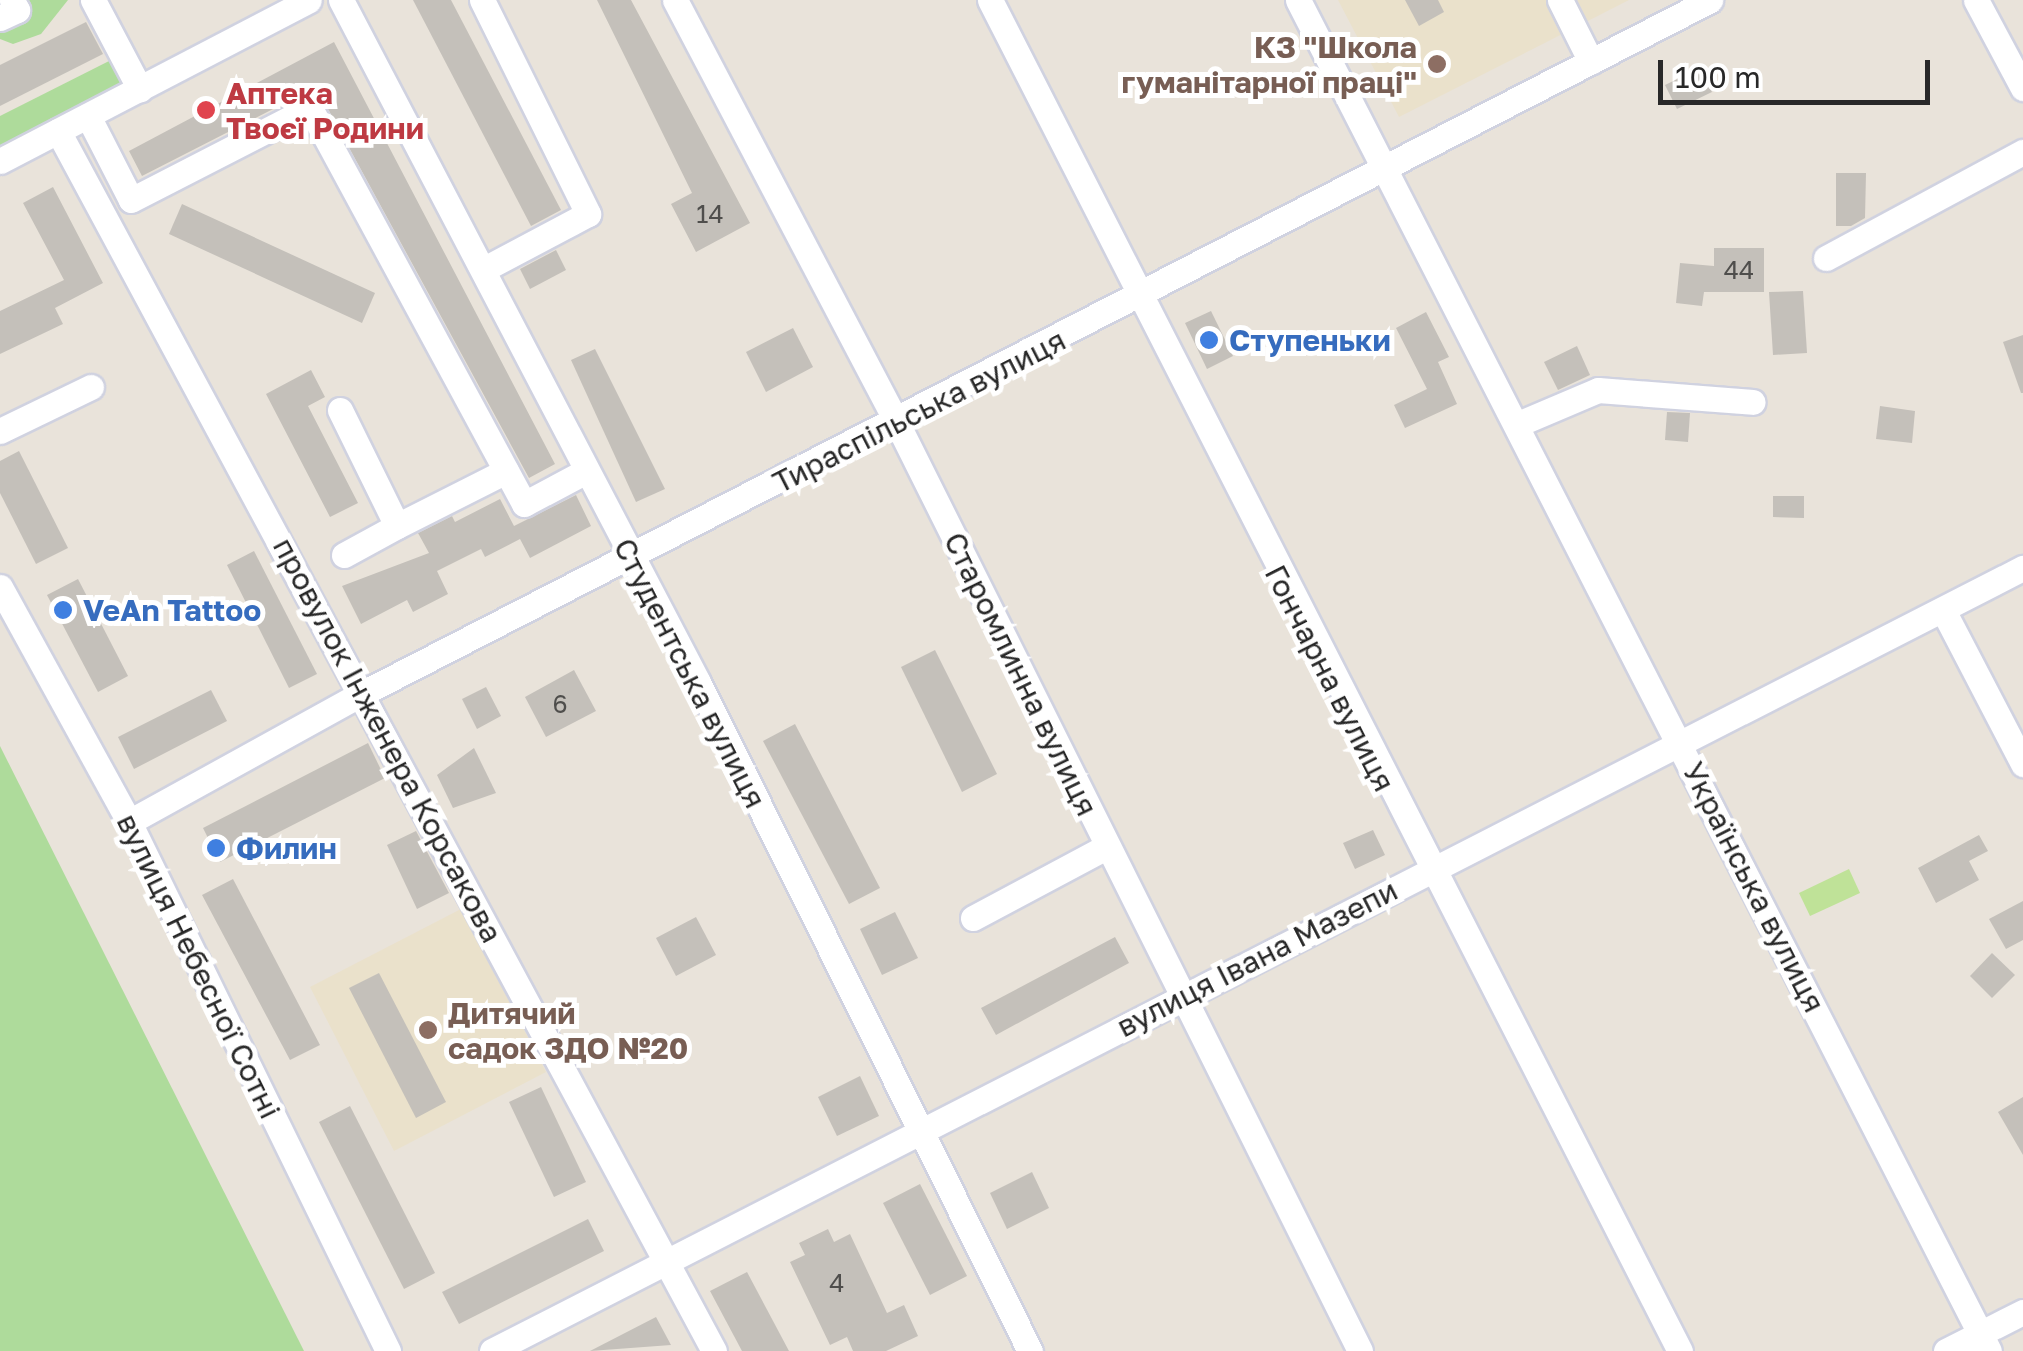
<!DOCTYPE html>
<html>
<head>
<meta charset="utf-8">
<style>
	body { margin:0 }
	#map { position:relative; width:2023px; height:1351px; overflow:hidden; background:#e9e3da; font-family:"Golos Text",sans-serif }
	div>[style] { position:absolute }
	.education>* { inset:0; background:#eae1cb }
	.green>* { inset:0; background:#aedb9b }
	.pitch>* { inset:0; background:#bfe298 }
	.building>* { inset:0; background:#c4c0ba }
	.roads { filter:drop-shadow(2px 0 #d0d2e0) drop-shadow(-2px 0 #d0d2e0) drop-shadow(0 2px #d0d2e0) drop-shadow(0 -2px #d0d2e0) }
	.minor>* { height:25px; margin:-12.5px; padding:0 12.5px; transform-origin:12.5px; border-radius:12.5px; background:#fff }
	.dots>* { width:28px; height:28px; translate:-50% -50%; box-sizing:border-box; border:5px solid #fff; border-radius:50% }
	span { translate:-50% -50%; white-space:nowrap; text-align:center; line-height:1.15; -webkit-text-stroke:10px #fff; paint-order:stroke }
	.number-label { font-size:25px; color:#4f4e4c }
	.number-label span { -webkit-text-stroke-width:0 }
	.education-label { font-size:30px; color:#785e54; font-weight:700 }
	.right { translate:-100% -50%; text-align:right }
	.left { translate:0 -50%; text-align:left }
	.health-label { font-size:30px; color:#be3a42; font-weight:700 }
	.shop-label { font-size:30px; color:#366cbe; font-weight:700 }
	.street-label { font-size:30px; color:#282828 }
	.scale { position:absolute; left:1658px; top:60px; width:272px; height:45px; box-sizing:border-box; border:5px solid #282828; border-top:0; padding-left:12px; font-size:30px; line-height:35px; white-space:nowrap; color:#282828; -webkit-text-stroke:8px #fff; paint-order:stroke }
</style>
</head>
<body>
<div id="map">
	<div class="education">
		<i style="clip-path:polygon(1338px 0,1629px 0,1399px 117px)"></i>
		<i style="clip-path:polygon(461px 909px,546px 1072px,394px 1151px,310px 987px)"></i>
	</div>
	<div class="green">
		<i style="clip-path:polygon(0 0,68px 0,41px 34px,13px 44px,0 39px)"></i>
		<i style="clip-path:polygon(117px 57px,130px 83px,0 149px,0 116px)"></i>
		<i style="clip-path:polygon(0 746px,304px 1351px,0 1351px)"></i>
	</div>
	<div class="pitch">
		<i style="clip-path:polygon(1849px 869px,1860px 893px,1810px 916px,1799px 893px)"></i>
	</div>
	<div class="building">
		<i style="clip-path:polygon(413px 0,451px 0,561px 210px,531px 226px)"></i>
		<i style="clip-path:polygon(597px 0,631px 0,750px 223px,696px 252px,671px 204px,692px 193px)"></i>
		<i style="clip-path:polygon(1405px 0,1438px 0,1444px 12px,1419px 26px)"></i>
		<i style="clip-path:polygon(86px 22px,103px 54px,0 106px,0 65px)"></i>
		<i style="clip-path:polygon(334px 42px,555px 464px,529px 478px,316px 87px,142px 176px,129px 151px)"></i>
		<i style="clip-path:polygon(1700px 68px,1712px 92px,1677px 109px,1665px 85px)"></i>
		<i style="clip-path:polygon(1836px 173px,1866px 173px,1865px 218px,1851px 226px,1836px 226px)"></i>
		<i style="clip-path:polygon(53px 187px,103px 283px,55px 308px,63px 324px,0 354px,0 311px,64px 280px,23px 203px)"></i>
		<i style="clip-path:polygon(182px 204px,375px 293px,362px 323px,169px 234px)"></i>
		<i style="clip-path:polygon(1714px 248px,1764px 248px,1764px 292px,1704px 292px,1702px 306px,1676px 303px,1680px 263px,1714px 266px)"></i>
		<i style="clip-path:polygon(556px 250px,566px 270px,530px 289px,520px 269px)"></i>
		<i style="clip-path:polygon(1803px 291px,1807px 353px,1773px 355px,1769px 292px)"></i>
		<i style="clip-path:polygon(1211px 311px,1233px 356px,1207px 369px,1185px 323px)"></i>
		<i style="clip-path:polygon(1426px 312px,1449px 357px,1438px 362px,1457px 404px,1405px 428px,1394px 405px,1427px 389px,1396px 328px)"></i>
		<i style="clip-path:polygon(793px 328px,813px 367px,766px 392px,746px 352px)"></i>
		<i style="clip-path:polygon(2023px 335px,2023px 393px,2021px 393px,2003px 342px)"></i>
		<i style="clip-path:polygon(1577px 346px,1590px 375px,1558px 390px,1544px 362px)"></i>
		<i style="clip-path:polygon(595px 349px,665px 489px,636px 502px,571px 360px)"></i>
		<i style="clip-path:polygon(311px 370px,325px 397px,308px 406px,358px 503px,330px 517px,266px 394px)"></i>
		<i style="clip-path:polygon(1880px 406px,1915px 411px,1912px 443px,1876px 439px)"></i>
		<i style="clip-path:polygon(1667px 412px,1690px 413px,1688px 442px,1665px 440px)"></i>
		<i style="clip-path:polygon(19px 451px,68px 548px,36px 564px,0 493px,0 461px)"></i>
		<i style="clip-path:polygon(576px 495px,591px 526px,530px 558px,520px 539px,485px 557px,481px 549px,437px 571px,448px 594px,413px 612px,407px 600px,361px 624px,342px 586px,429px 553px,418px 533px,452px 516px,455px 522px,500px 499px,514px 526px)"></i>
		<i style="clip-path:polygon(1773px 496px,1804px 496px,1804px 518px,1773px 517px)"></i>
		<i style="clip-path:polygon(254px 551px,317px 674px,289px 688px,227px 565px)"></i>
		<i style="clip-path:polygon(78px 579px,128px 676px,98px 692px,47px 595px)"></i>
		<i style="clip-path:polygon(935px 650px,997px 774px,962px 792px,901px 667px)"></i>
		<i style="clip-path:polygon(574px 670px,596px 711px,546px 737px,525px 697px)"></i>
		<i style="clip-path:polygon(486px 687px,501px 716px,477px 729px,462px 699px)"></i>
		<i style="clip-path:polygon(211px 690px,227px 721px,134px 769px,118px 737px)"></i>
		<i style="clip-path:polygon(795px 724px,880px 888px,849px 904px,763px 741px)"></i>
		<i style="clip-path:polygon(368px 743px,385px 778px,220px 862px,203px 828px)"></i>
		<i style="clip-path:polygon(474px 748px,496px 793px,453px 808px,437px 775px)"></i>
		<i style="clip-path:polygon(1373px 830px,1385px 855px,1355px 869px,1343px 843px)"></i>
		<i style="clip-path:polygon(416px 831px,449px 893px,417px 909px,387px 845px)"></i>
		<i style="clip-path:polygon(1979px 835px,1988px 851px,1969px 861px,1979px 880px,1936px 903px,1918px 868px)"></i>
		<i style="clip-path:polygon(233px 879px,320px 1045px,290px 1060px,202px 895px)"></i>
		<i style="clip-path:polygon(2023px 901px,2023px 940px,2006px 949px,1989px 919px)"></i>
		<i style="clip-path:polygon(895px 912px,918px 958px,882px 975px,860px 929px)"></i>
		<i style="clip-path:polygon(696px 917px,716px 955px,676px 976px,656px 938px)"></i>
		<i style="clip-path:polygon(1115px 937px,1129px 963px,996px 1035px,981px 1008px)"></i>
		<i style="clip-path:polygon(1992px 953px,2015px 975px,1992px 998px,1970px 976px)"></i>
		<i style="clip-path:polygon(379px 973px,446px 1102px,416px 1118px,349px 988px)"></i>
		<i style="clip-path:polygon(860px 1076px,879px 1116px,837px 1136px,818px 1097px)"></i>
		<i style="clip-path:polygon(541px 1087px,586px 1182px,554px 1197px,509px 1102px)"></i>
		<i style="clip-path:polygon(2023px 1097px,2023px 1155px,1998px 1112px)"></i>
		<i style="clip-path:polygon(350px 1106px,435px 1273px,404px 1289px,319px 1122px)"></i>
		<i style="clip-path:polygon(1032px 1172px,1049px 1208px,1007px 1229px,990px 1193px)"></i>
		<i style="clip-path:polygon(920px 1184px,967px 1276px,930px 1295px,883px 1203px)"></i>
		<i style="clip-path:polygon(588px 1219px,604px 1251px,459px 1324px,442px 1292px)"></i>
		<i style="clip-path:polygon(828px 1229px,834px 1242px,850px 1234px,887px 1313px,904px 1305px,918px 1336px,886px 1351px,853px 1351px,847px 1337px,830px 1345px,790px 1262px,805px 1255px,799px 1243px)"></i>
		<i style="clip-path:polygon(747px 1272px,789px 1351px,742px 1351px,710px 1291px)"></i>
		<i style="clip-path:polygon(656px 1317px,671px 1345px,590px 1351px)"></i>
	</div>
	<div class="roads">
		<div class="minor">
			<i style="left:93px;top:0;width:101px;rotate:62.2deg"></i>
			<i style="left:341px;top:0;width:770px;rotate:62.37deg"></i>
			<i style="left:698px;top:682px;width:747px;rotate:63.61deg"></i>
			<i style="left:482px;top:0;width:239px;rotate:63.6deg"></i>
			<i style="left:588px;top:214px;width:118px;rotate:152.1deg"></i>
			<i style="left:675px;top:0;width:478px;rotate:62.3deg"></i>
			<i style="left:897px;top:423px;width:1037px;rotate:63.48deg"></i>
			<i style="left:990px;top:0;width:1517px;rotate:62.95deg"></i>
			<i style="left:1298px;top:0;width:1517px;rotate:62.91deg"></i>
			<i style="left:1560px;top:0;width:69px;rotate:63.4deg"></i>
			<i style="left:1976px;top:0;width:100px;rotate:61.9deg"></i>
			<i style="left:0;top:18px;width:19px;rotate:-25deg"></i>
			<i style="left:17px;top:10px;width:11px;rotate:-117deg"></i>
			<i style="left:88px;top:116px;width:94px;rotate:62.9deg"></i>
			<i style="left:131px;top:200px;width:201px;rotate:-27.2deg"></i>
			<i style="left:310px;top:108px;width:450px;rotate:61.6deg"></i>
			<i style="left:524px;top:504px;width:70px;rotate:-28deg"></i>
			<i style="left:58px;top:131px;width:1385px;rotate:61.73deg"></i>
			<i style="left:0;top:161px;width:348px;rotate:-27.5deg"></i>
			<i style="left:1826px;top:258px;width:224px;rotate:-28.3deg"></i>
			<i style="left:340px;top:410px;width:129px;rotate:63.8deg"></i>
			<i style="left:397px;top:526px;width:122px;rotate:-26.8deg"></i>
			<i style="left:1518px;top:424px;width:87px;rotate:-23deg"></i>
			<i style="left:1598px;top:390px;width:155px;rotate:4.4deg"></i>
			<i style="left:0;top:431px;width:101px;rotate:-25.8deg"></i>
			<i style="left:344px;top:555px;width:60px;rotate:-28.7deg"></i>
			<i style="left:0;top:587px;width:268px;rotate:61.2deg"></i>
			<i style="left:129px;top:822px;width:589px;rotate:63.91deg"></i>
			<i style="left:1943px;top:610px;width:174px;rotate:62.5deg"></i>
			<i style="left:129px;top:822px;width:267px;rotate:-28.9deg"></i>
			<i style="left:363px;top:693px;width:1515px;rotate:-27.22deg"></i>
			<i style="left:973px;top:918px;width:151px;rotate:-28.1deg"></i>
			<i style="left:492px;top:1351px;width:1720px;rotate:-27.09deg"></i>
			<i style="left:1946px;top:1351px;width:86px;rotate:-26.9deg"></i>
		</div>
	</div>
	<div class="dots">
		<i style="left:1437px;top:64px;background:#8d6e63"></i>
		<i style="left:206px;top:110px;background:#e0444e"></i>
		<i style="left:1209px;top:340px;background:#3f7fe0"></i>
		<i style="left:63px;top:610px;background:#3f7fe0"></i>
		<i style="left:216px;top:848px;background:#3f7fe0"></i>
		<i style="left:428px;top:1030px;background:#8d6e63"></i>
	</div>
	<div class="number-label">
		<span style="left:710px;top:214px">14</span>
		<span style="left:1739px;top:270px">44</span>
		<span style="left:560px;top:704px">6</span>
		<span style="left:837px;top:1283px">4</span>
	</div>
	<div class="education-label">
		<span class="right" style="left:1417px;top:64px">КЗ "Школа<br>гуманітарної праці"</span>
		<span class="left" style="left:448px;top:1030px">Дитячий<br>садок ЗДО №20</span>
	</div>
	<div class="health-label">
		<span class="left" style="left:226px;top:110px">Аптека<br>Твоєї Родини</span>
	</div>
	<div class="shop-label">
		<span class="left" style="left:1229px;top:340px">Ступеньки</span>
		<span class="left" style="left:83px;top:610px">VeAn Tattoo</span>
		<span class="left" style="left:236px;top:848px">Филин</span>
	</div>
	<div class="street-label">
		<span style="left:919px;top:411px;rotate:-27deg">Тираспільська вулиця</span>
		<span style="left:690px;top:673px;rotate:63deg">Студентська вулиця</span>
		<span style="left:1021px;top:674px;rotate:64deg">Старомлинна вулиця</span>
		<span style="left:1330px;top:678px;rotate:63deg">Гончарна вулиця</span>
		<span style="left:388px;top:740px;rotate:62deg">провулок Інженера Корсакова</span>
		<span style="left:1754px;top:887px;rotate:63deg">Українська вулиця</span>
		<span style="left:1257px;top:958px;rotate:-27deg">вулиця Івана Мазепи</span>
		<span style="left:199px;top:966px;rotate:64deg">вулиця Небесної Сотні</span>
	</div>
	<div class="scale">100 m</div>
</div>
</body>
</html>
